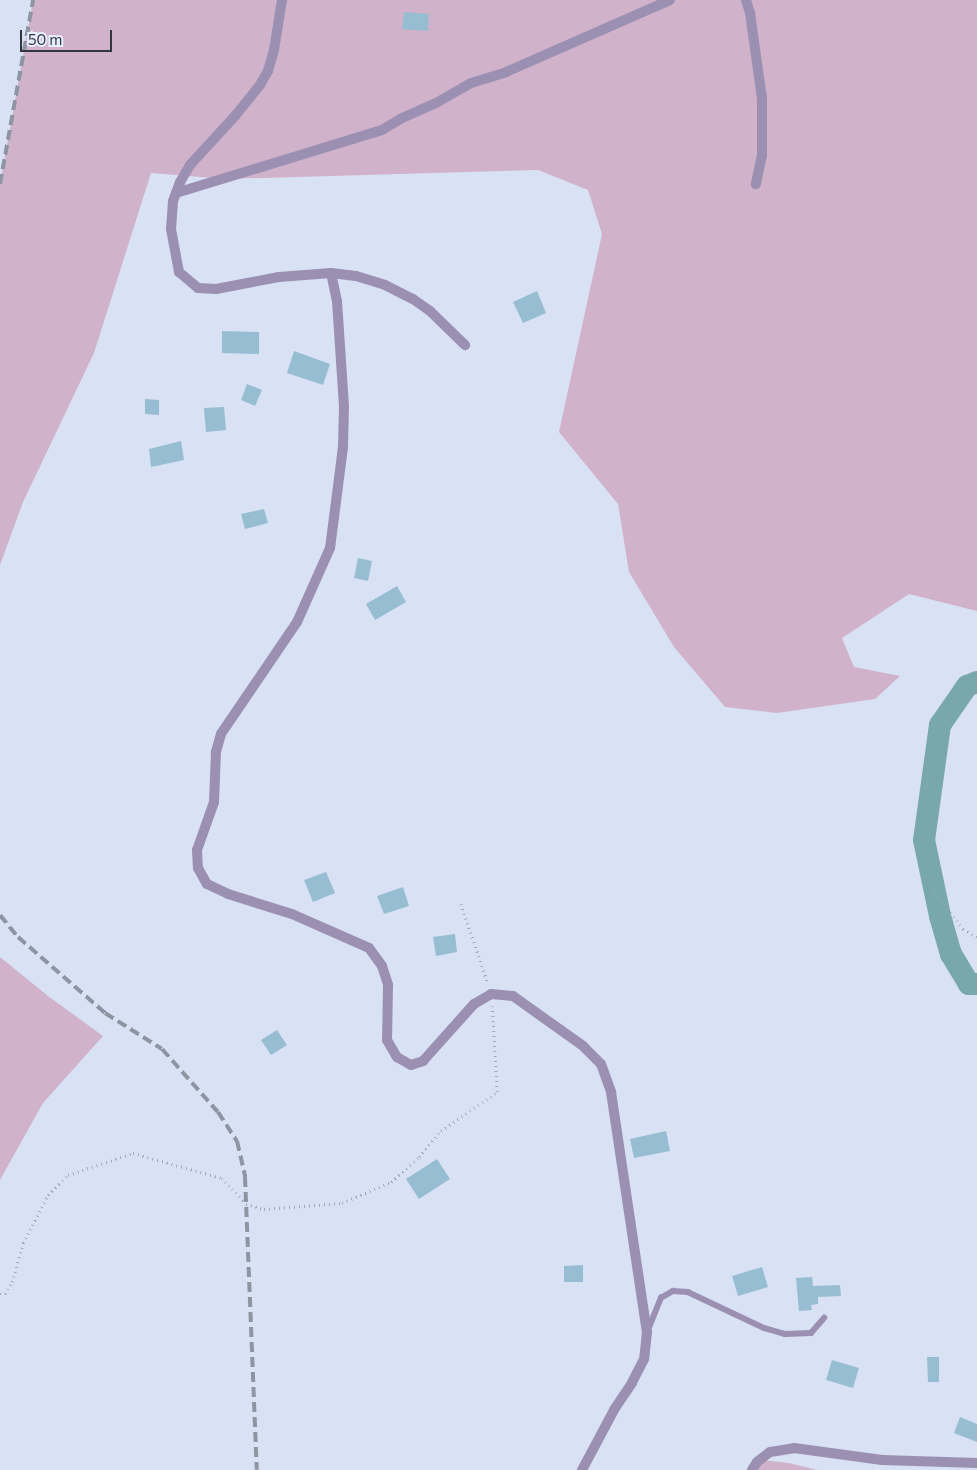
<!DOCTYPE html>
<html>
<head>
<meta charset="utf-8">
<style>
	body { margin:0 }
	#map { position:relative; width:977px; height:1470px; overflow:hidden; background:#d9e1f5; font-family:Commissioner,sans-serif }
	div>[style] { position:absolute }
	.green>* { inset:0; background:#d1b2cb }
	.river>* { height:22px; margin:-11px; padding:0 11px; transform-origin:11px; border-radius:11px; background:#78a8ab }
	.building>* { inset:0; background:#97bdd3 }
	.path>* { height:2.5px; margin-top:-1.25px; transform-origin:0; background:repeating-linear-gradient(90deg,#a1a8b8 0 1px,transparent 0 5px) }
	.service>* { height:5.5px; margin:-2.75px; padding:0 2.75px; transform-origin:2.75px; border-radius:2.75px; background:#9b90b2 }
	.minor>* { height:10px; margin:-5px; padding:0 5px; transform-origin:5px; border-radius:5px; background:#9b90b2 }
	.rail>* { height:4px; margin-top:-2px; transform-origin:0; background:repeating-linear-gradient(90deg,#8d94a2 0 10px,transparent 0 15px) }
	span { translate:-50% -50%; white-space:nowrap; text-align:center; line-height:1.15; -webkit-text-stroke:4px #e7efff; paint-order:stroke }
	.scale { position:absolute; left:20px; top:30px; width:92px; height:22px; box-sizing:border-box; border:2px solid #32363d; border-top:0; padding-left:6px; font-size:15px; line-height:18px; white-space:nowrap; color:#32363d; -webkit-text-stroke:4px #e7efff; paint-order:stroke }
</style>
</head>
<body>
<div id="map">
	<div class="green">
		<i style="clip-path:polygon(33px 0,977px 0,977px 611px,909px 594px,842px 638px,854px 667px,900px 676px,875px 699px,777px 713px,725px 707px,674px 647px,629px 572px,618px 504px,559px 432px,602px 234px,588px 190px,538px 170px,225px 179px,151px 173px,94px 353px,23px 502px,0 565px,0 184px)"></i>
		<i style="clip-path:polygon(0 957px,48px 996px,103px 1036px,43px 1103px,0 1180px)"></i>
		<i style="clip-path:polygon(762px 1460px,789px 1463px,817px 1470px,748px 1470px)"></i>
	</div>
	<div class="river">
		<i style="left:977px;top:682px;width:11px;rotate:158deg"></i>
		<i style="left:967px;top:686px;width:47px;rotate:124.7deg"></i>
		<i style="left:940px;top:725px;width:116px;rotate:97.9deg"></i>
		<i style="left:924px;top:840px;width:78px;rotate:78.1deg"></i>
		<i style="left:940px;top:916px;width:40px;rotate:74deg"></i>
		<i style="left:951px;top:954px;width:35px;rotate:59deg"></i>
		<i style="left:969px;top:984px;width:8px"></i>
	</div>
	<div class="building">
		<i style="clip-path:polygon(404px 12px,429px 14px,428px 31px,402px 29px)"></i>
		<i style="clip-path:polygon(537px 291px,546px 313px,523px 323px,513px 302px)"></i>
		<i style="clip-path:polygon(222px 331px,259px 332px,259px 354px,222px 353px)"></i>
		<i style="clip-path:polygon(294px 351px,330px 364px,323px 385px,287px 373px)"></i>
		<i style="clip-path:polygon(247px 384px,262px 390px,255px 406px,241px 400px)"></i>
		<i style="clip-path:polygon(145px 399px,159px 400px,159px 415px,145px 414px)"></i>
		<i style="clip-path:polygon(224px 407px,226px 430px,206px 432px,204px 408px)"></i>
		<i style="clip-path:polygon(181px 441px,184px 460px,151px 467px,149px 449px)"></i>
		<i style="clip-path:polygon(264px 509px,268px 523px,245px 529px,241px 514px)"></i>
		<i style="clip-path:polygon(358px 558px,372px 561px,368px 581px,354px 578px)"></i>
		<i style="clip-path:polygon(397px 586px,406px 602px,375px 620px,366px 604px)"></i>
		<i style="clip-path:polygon(326px 872px,335px 893px,313px 902px,304px 880px)"></i>
		<i style="clip-path:polygon(403px 887px,409px 906px,384px 914px,377px 896px)"></i>
		<i style="clip-path:polygon(455px 934px,457px 952px,436px 956px,433px 937px)"></i>
		<i style="clip-path:polygon(277px 1030px,287px 1045px,271px 1055px,261px 1040px)"></i>
		<i style="clip-path:polygon(666px 1131px,670px 1151px,634px 1158px,630px 1139px)"></i>
		<i style="clip-path:polygon(437px 1159px,450px 1179px,419px 1199px,406px 1179px)"></i>
		<i style="clip-path:polygon(583px 1265px,583px 1282px,564px 1282px,564px 1266px)"></i>
		<i style="clip-path:polygon(762px 1267px,768px 1287px,738px 1296px,732px 1276px)"></i>
		<i style="clip-path:polygon(812px 1277px,813px 1286px,840px 1285px,841px 1296px,818px 1297px,818px 1304px,811px 1305px,812px 1310px,799px 1311px,796px 1278px)"></i>
		<i style="clip-path:polygon(927px 1357px,939px 1357px,939px 1382px,928px 1382px)"></i>
		<i style="clip-path:polygon(832px 1360px,859px 1368px,853px 1388px,826px 1380px)"></i>
		<i style="clip-path:polygon(960px 1417px,977px 1424px,977px 1442px,954px 1433px)"></i>
	</div>
	<div class="path">
		<i style="left:935px;top:893px;width:46px;rotate:52.1deg"></i>
		<i style="left:963px;top:929px;width:16px;rotate:30deg"></i>
		<i style="left:461px;top:904px;width:83px;rotate:71.1deg"></i>
		<i style="left:0;top:1294px;width:5px"></i>
		<i style="left:5px;top:1294px;width:14px;rotate:-60deg"></i>
		<i style="left:12px;top:1282px;width:41px;rotate:-74.2deg"></i>
		<i style="left:23px;top:1243px;width:54px;rotate:-62.5deg"></i>
		<i style="left:48px;top:1195px;width:28px;rotate:-45deg"></i>
		<i style="left:68px;top:1175px;width:69px;rotate:-18.7deg"></i>
		<i style="left:133px;top:1153px;width:92px;rotate:15.7deg"></i>
		<i style="left:222px;top:1178px;width:35px;rotate:47deg"></i>
		<i style="left:246px;top:1204px;width:19px;rotate:16deg"></i>
		<i style="left:264px;top:1209px;width:78px;rotate:-4.4deg"></i>
		<i style="left:342px;top:1203px;width:53px;rotate:-23.2deg"></i>
		<i style="left:391px;top:1182px;width:38px;rotate:-42deg"></i>
		<i style="left:419px;top:1157px;width:34px;rotate:-50deg"></i>
		<i style="left:441px;top:1131px;width:68px;rotate:-34.9deg"></i>
		<i style="left:497px;top:1092px;width:86px;rotate:-93.3deg"></i>
	</div>
	<div class="service">
		<i style="left:648px;top:1330px;width:35px;rotate:-68deg"></i>
		<i style="left:661px;top:1298px;width:14px;rotate:-30deg"></i>
		<i style="left:673px;top:1291px;width:15px;rotate:4deg"></i>
		<i style="left:688px;top:1292px;width:84px;rotate:25.3deg"></i>
		<i style="left:764px;top:1328px;width:22px;rotate:16deg"></i>
		<i style="left:785px;top:1334px;width:26px;rotate:-2deg"></i>
		<i style="left:811px;top:1333px;width:20px;rotate:-49deg"></i>
	</div>
	<div class="minor">
		<i style="left:282px;top:0;width:51px;rotate:99.1deg"></i>
		<i style="left:274px;top:50px;width:22px;rotate:106deg"></i>
		<i style="left:268px;top:71px;width:16px;rotate:120deg"></i>
		<i style="left:260px;top:85px;width:40px;rotate:129deg"></i>
		<i style="left:235px;top:116px;width:67px;rotate:132.6deg"></i>
		<i style="left:190px;top:165px;width:20px;rotate:120deg"></i>
		<i style="left:180px;top:182px;width:20px;rotate:110deg"></i>
		<i style="left:173px;top:201px;width:28px;rotate:94deg"></i>
		<i style="left:171px;top:229px;width:44px;rotate:79.5deg"></i>
		<i style="left:179px;top:272px;width:25px;rotate:40deg"></i>
		<i style="left:198px;top:288px;width:18px;rotate:3deg"></i>
		<i style="left:216px;top:289px;width:64px;rotate:-10.8deg"></i>
		<i style="left:279px;top:277px;width:52px;rotate:-4.4deg"></i>
		<i style="left:331px;top:273px;width:25px;rotate:7deg"></i>
		<i style="left:356px;top:276px;width:30px;rotate:17deg"></i>
		<i style="left:385px;top:285px;width:31px;rotate:27deg"></i>
		<i style="left:413px;top:299px;width:21px;rotate:35deg"></i>
		<i style="left:430px;top:311px;width:49px;rotate:44.2deg"></i>
		<i style="left:746px;top:0;width:14px;rotate:73deg"></i>
		<i style="left:750px;top:13px;width:86px;rotate:82deg"></i>
		<i style="left:762px;top:98px;width:57px;rotate:90deg"></i>
		<i style="left:762px;top:155px;width:30px;rotate:102deg"></i>
		<i style="left:176px;top:193px;width:215px;rotate:-17deg"></i>
		<i style="left:382px;top:130px;width:21px;rotate:-31deg"></i>
		<i style="left:400px;top:119px;width:39px;rotate:-24deg"></i>
		<i style="left:436px;top:103px;width:40px;rotate:-29.7deg"></i>
		<i style="left:471px;top:83px;width:37px;rotate:-17deg"></i>
		<i style="left:506px;top:72px;width:179px;rotate:-23.7deg"></i>
		<i style="left:331px;top:273px;width:29px;rotate:78deg"></i>
		<i style="left:337px;top:301px;width:105px;rotate:86.2deg"></i>
		<i style="left:344px;top:406px;width:41px;rotate:91.4deg"></i>
		<i style="left:343px;top:447px;width:102px;rotate:97.3deg"></i>
		<i style="left:330px;top:548px;width:81px;rotate:114deg"></i>
		<i style="left:297px;top:622px;width:135px;rotate:124.2deg"></i>
		<i style="left:221px;top:734px;width:19px;rotate:106deg"></i>
		<i style="left:216px;top:752px;width:50px;rotate:92.3deg"></i>
		<i style="left:214px;top:802px;width:51px;rotate:109.5deg"></i>
		<i style="left:197px;top:850px;width:18px;rotate:87deg"></i>
		<i style="left:198px;top:868px;width:18px;rotate:61deg"></i>
		<i style="left:207px;top:884px;width:23px;rotate:25deg"></i>
		<i style="left:228px;top:894px;width:67px;rotate:17.4deg"></i>
		<i style="left:292px;top:914px;width:84px;rotate:23.8deg"></i>
		<i style="left:369px;top:948px;width:22px;rotate:54deg"></i>
		<i style="left:382px;top:966px;width:20px;rotate:72deg"></i>
		<i style="left:388px;top:985px;width:55px;rotate:91deg"></i>
		<i style="left:387px;top:1040px;width:20px;rotate:60deg"></i>
		<i style="left:397px;top:1057px;width:16px;rotate:30deg"></i>
		<i style="left:411px;top:1065px;width:13px;rotate:-18deg"></i>
		<i style="left:423px;top:1061px;width:76px;rotate:-48.2deg"></i>
		<i style="left:474px;top:1004px;width:20px;rotate:-30deg"></i>
		<i style="left:491px;top:994px;width:22px;rotate:5deg"></i>
		<i style="left:513px;top:996px;width:86px;rotate:35.5deg"></i>
		<i style="left:583px;top:1046px;width:25px;rotate:45deg"></i>
		<i style="left:601px;top:1064px;width:30px;rotate:70deg"></i>
		<i style="left:611px;top:1092px;width:243px;rotate:81.5deg"></i>
		<i style="left:647px;top:1332px;width:27px;rotate:96deg"></i>
		<i style="left:644px;top:1359px;width:27px;rotate:117deg"></i>
		<i style="left:632px;top:1383px;width:32px;rotate:124deg"></i>
		<i style="left:614px;top:1410px;width:68px;rotate:118.1deg"></i>
		<i style="left:752px;top:1470px;width:9px;rotate:-58deg"></i>
		<i style="left:757px;top:1462px;width:16px;rotate:-38deg"></i>
		<i style="left:770px;top:1452px;width:24px;rotate:-9deg"></i>
		<i style="left:794px;top:1448px;width:89px;rotate:7.8deg"></i>
		<i style="left:882px;top:1460px;width:95px;rotate:1.8deg"></i>
	</div>
	<div class="rail">
		<i style="left:0;top:184px;width:187px;rotate:-79.8deg"></i>
		<i style="left:0;top:915px;width:28px;rotate:51deg"></i>
		<i style="left:18px;top:937px;width:116px;rotate:41.1deg"></i>
		<i style="left:105px;top:1013px;width:67px;rotate:32.3deg"></i>
		<i style="left:162px;top:1049px;width:84px;rotate:48.4deg"></i>
		<i style="left:218px;top:1112px;width:35px;rotate:57deg"></i>
		<i style="left:237px;top:1141px;width:37px;rotate:77deg"></i>
		<i style="left:245px;top:1177px;width:293px;rotate:87.7deg"></i>
	</div>
	<div class="scale">50 m</div>
</div>
</body>
</html>
